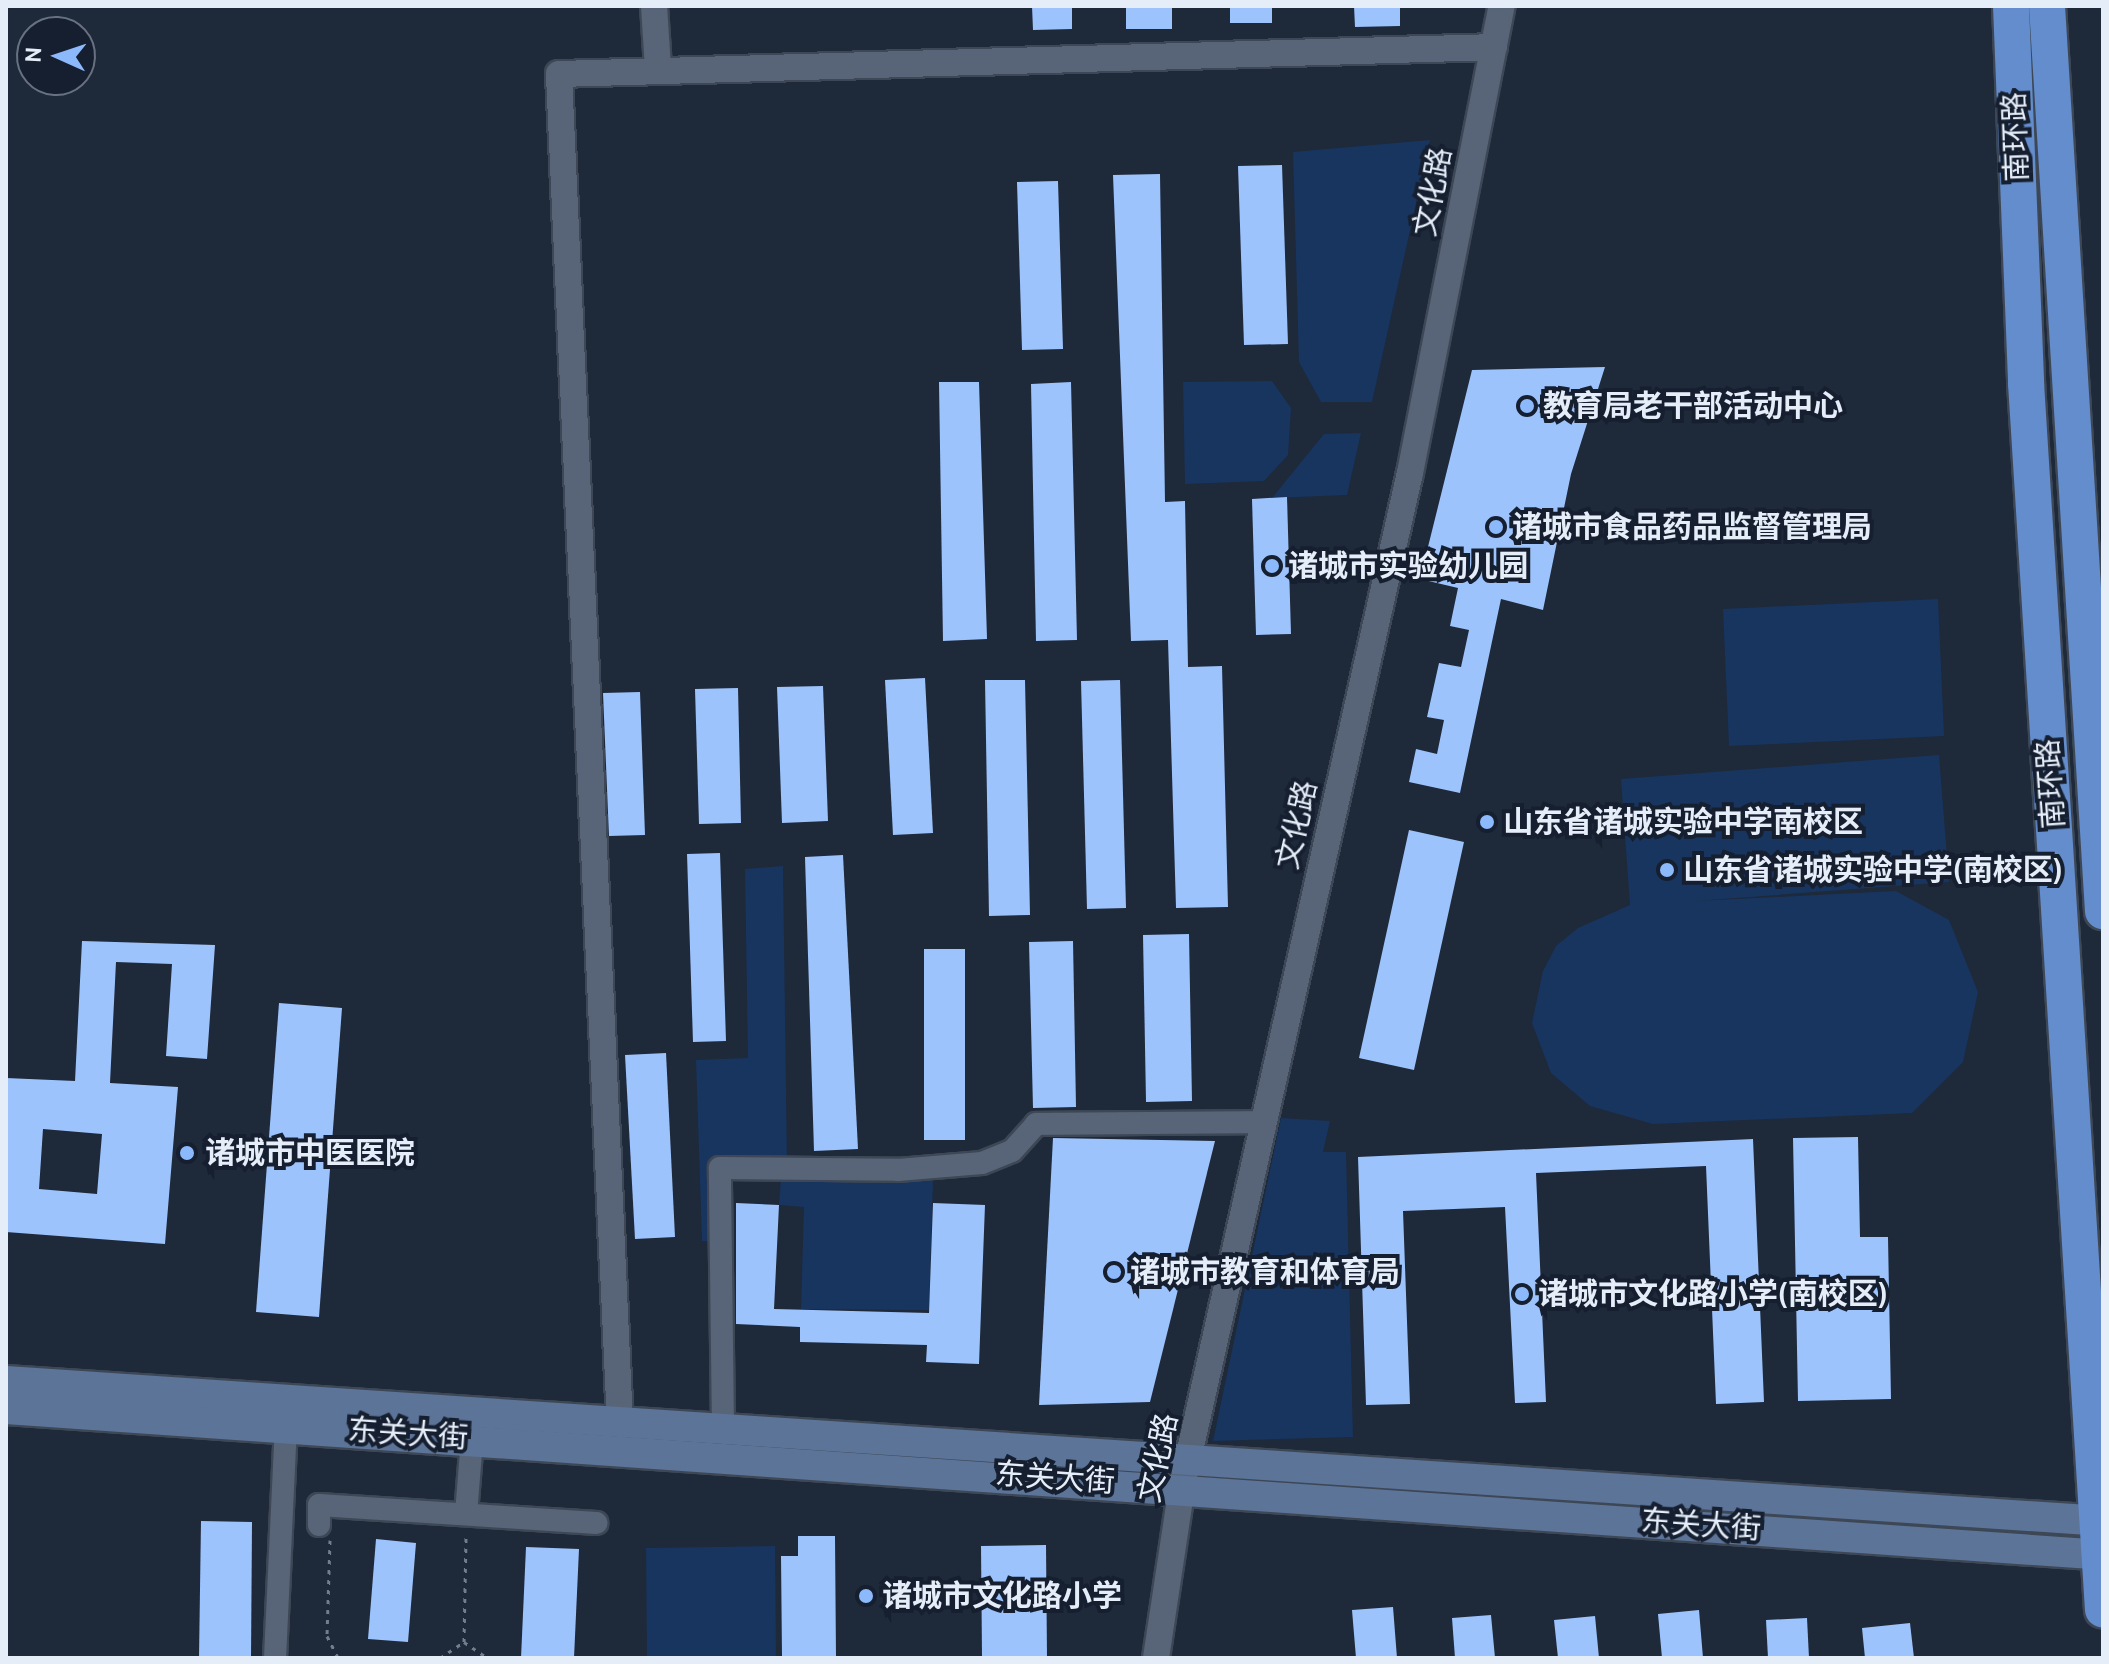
<!DOCTYPE html>
<html>
<head>
<meta charset="utf-8">
<style>
	body { margin:0 }
	#map { position:relative; width:2109px; height:1664px; overflow:hidden; background:#1e293a; font-family:Cabin,"Noto Sans SC",sans-serif }
	div>[style] { position:absolute }
	.green>* { inset:0; background:#18355f }
	.building>* { inset:0; background:#9dc3fc }
	.path>* { height:3px; margin-top:-1.5px; transform-origin:0; background:repeating-linear-gradient(90deg,#737d8b 0 4px,transparent 0 10px) }
	.roads { filter:drop-shadow(2px 0 #3d4755) drop-shadow(-2px 0 #3d4755) drop-shadow(0 2px #3d4755) drop-shadow(0 -2px #3d4755) }
	.minor>* { height:22px; margin:-11px; padding:0 11px; transform-origin:11px; border-radius:11px; background:#586578 }
	.tertiary>* { height:26px; margin:-13px; padding:0 13px; transform-origin:13px; border-radius:13px; background:#586578 }
	.secondary>* { height:30px; margin:-15px; padding:0 15px; transform-origin:15px; border-radius:15px; background:#5c7498 }
	.trunk>* { height:36px; margin:-18px; padding:0 18px; transform-origin:18px; border-radius:18px; background:#638dcc }
	.dots>* { width:22px; height:22px; translate:-50% -50%; box-sizing:border-box; border:4px solid #151f30; border-radius:50% }
	span { translate:-50% -50%; white-space:nowrap; text-align:center; line-height:1.15; -webkit-text-stroke:8px #151f30; paint-order:stroke }
	.street-label { font-size:30px; color:#e5edf8 }
	.poi-label { font-size:30px; color:#e5edf8; font-weight:700 }
	.left { translate:0 -50%; text-align:left }
	.frame { position:absolute; inset:0; border:8px solid #e5edf8; pointer-events:none }
	.north { position:absolute; left:16px; top:16px; width:80px; height:80px; box-sizing:border-box; background:#151f30; border:2px solid #687180; border-radius:50%; rotate:273deg; font-size:22px; font-weight:700; line-height:32px; text-align:center; color:#e5edf8 }
	.north::after { content:''; display:block; margin:auto; width:28px; height:36px; background:#8cb9fc; clip-path:polygon(50% 0,100% 100%,50% 72%,0 100%) }
</style>
</head>
<body>
<div id="map">
	<div class="green">
		<i style="clip-path:polygon(1430px 140px,1372px 402px,1321px 402px,1299px 362px,1293px 152px)"></i>
		<i style="clip-path:polygon(1272px 381px,1291px 408px,1288px 455px,1264px 481px,1185px 484px,1183px 382px)"></i>
		<i style="clip-path:polygon(1361px 433px,1347px 495px,1272px 498px,1324px 434px)"></i>
		<i style="clip-path:polygon(1938px 599px,1944px 736px,1729px 746px,1723px 609px)"></i>
		<i style="clip-path:polygon(1939px 755px,1949px 882px,1696px 901px,1896px 891px,1949px 920px,1978px 992px,1963px 1062px,1912px 1113px,1653px 1124px,1590px 1106px,1551px 1073px,1532px 1023px,1543px 971px,1556px 946px,1578px 928px,1630px 905px,1621px 779px)"></i>
		<i style="clip-path:polygon(783px 866px,787px 1168px,720px 1168px,720px 1242px,702px 1241px,696px 1060px,748px 1058px,745px 869px)"></i>
		<i style="clip-path:polygon(1281px 1118px,1330px 1121px,1323px 1152px,1346px 1152px,1353px 1437px,1213px 1441px)"></i>
		<i style="clip-path:polygon(781px 1179px,933px 1181px,929px 1310px,801px 1309px,804px 1207px,779px 1205px)"></i>
		<i style="clip-path:polygon(775px 1546px,776px 1658px,647px 1658px,646px 1548px)"></i>
	</div>
	<div class="building">
		<i style="clip-path:polygon(1032px 6px,1072px 6px,1072px 29px,1033px 30px)"></i>
		<i style="clip-path:polygon(1126px 6px,1172px 6px,1172px 29px,1126px 29px)"></i>
		<i style="clip-path:polygon(1230px 6px,1272px 6px,1272px 23px,1230px 23px)"></i>
		<i style="clip-path:polygon(1354px 6px,1400px 6px,1400px 26px,1355px 27px)"></i>
		<i style="clip-path:polygon(1282px 165px,1288px 344px,1244px 345px,1238px 166px)"></i>
		<i style="clip-path:polygon(1160px 174px,1165px 502px,1185px 501px,1188px 667px,1222px 666px,1228px 907px,1176px 908px,1168px 640px,1131px 641px,1113px 175px)"></i>
		<i style="clip-path:polygon(1058px 181px,1063px 349px,1022px 350px,1017px 182px)"></i>
		<i style="clip-path:polygon(1605px 367px,1571px 474px,1543px 610px,1501px 599px,1460px 793px,1409px 782px,1416px 749px,1437px 754px,1444px 720px,1427px 717px,1439px 663px,1461px 667px,1469px 630px,1450px 626px,1458px 588px,1420px 579px,1472px 370px)"></i>
		<i style="clip-path:polygon(939px 382px,979px 382px,987px 639px,943px 641px)"></i>
		<i style="clip-path:polygon(1071px 382px,1077px 640px,1036px 641px,1031px 384px)"></i>
		<i style="clip-path:polygon(1287px 497px,1291px 634px,1256px 635px,1252px 499px)"></i>
		<i style="clip-path:polygon(925px 678px,933px 833px,893px 835px,885px 680px)"></i>
		<i style="clip-path:polygon(985px 680px,1025px 680px,1030px 915px,989px 916px)"></i>
		<i style="clip-path:polygon(1120px 680px,1126px 908px,1087px 909px,1081px 681px)"></i>
		<i style="clip-path:polygon(823px 686px,828px 821px,782px 823px,777px 687px)"></i>
		<i style="clip-path:polygon(738px 688px,741px 823px,699px 824px,695px 689px)"></i>
		<i style="clip-path:polygon(640px 692px,645px 835px,609px 836px,603px 693px)"></i>
		<i style="clip-path:polygon(1409px 830px,1464px 842px,1414px 1070px,1359px 1058px)"></i>
		<i style="clip-path:polygon(720px 853px,726px 1041px,693px 1042px,687px 854px)"></i>
		<i style="clip-path:polygon(843px 855px,858px 1149px,814px 1151px,805px 857px)"></i>
		<i style="clip-path:polygon(1189px 934px,1192px 1101px,1146px 1102px,1143px 935px)"></i>
		<i style="clip-path:polygon(evenodd,82px 941px,215px 945px,207px 1059px,166px 1056px,172px 964px,116px 962px,110px 1083px,178px 1087px,165px 1244px,6px 1232px,6px 1078px,75px 1081px,82px 941px,43px 1129px,102px 1134px,97px 1194px,39px 1189px,43px 1129px)"></i>
		<i style="clip-path:polygon(1073px 941px,1076px 1107px,1033px 1108px,1029px 942px)"></i>
		<i style="clip-path:polygon(924px 949px,965px 949px,965px 1140px,924px 1140px)"></i>
		<i style="clip-path:polygon(279px 1003px,342px 1008px,319px 1317px,256px 1312px)"></i>
		<i style="clip-path:polygon(666px 1053px,675px 1237px,635px 1239px,625px 1055px)"></i>
		<i style="clip-path:polygon(1858px 1137px,1860px 1237px,1888px 1237px,1891px 1399px,1798px 1401px,1793px 1138px)"></i>
		<i style="clip-path:polygon(1053px 1138px,1215px 1141px,1150px 1402px,1039px 1405px)"></i>
		<i style="clip-path:polygon(1753px 1139px,1764px 1402px,1716px 1404px,1706px 1166px,1536px 1173px,1546px 1402px,1515px 1403px,1505px 1207px,1403px 1211px,1410px 1404px,1366px 1405px,1358px 1157px)"></i>
		<i style="clip-path:polygon(736px 1203px,779px 1205px,774px 1309px,929px 1313px,933px 1203px,985px 1205px,979px 1364px,926px 1362px,927px 1345px,800px 1342px,800px 1327px,736px 1324px)"></i>
		<i style="clip-path:polygon(201px 1521px,252px 1522px,251px 1658px,199px 1658px)"></i>
		<i style="clip-path:polygon(798px 1536px,835px 1536px,836px 1658px,782px 1658px,781px 1556px,798px 1556px)"></i>
		<i style="clip-path:polygon(376px 1539px,416px 1543px,408px 1642px,368px 1639px)"></i>
		<i style="clip-path:polygon(1046px 1545px,1047px 1658px,982px 1658px,981px 1546px)"></i>
		<i style="clip-path:polygon(526px 1547px,579px 1549px,574px 1658px,521px 1658px)"></i>
		<i style="clip-path:polygon(1393px 1607px,1397px 1658px,1356px 1658px,1352px 1610px)"></i>
		<i style="clip-path:polygon(1699px 1610px,1703px 1658px,1662px 1658px,1658px 1614px)"></i>
		<i style="clip-path:polygon(1491px 1615px,1495px 1658px,1455px 1658px,1452px 1618px)"></i>
		<i style="clip-path:polygon(1595px 1616px,1599px 1658px,1558px 1658px,1554px 1620px)"></i>
		<i style="clip-path:polygon(1807px 1618px,1809px 1658px,1768px 1658px,1766px 1620px)"></i>
		<i style="clip-path:polygon(1910px 1623px,1914px 1658px,1865px 1658px,1862px 1628px)"></i>
	</div>
	<div class="path">
		<i style="left:330px;top:1540px;width:96px;rotate:91.8deg"></i>
		<i style="left:327px;top:1636px;width:25px;rotate:63deg"></i>
		<i style="left:464px;top:1642px;width:108px;rotate:-88.9deg"></i>
		<i style="left:440px;top:1658px;width:29px;rotate:-34deg"></i>
		<i style="left:464px;top:1642px;width:29px;rotate:34deg"></i>
	</div>
	<div class="roads">
		<div class="minor">
			<i style="left:723px;top:1429px;width:261px;rotate:-90.7deg"></i>
			<i style="left:720px;top:1168px;width:178px;rotate:0.6deg"></i>
			<i style="left:898px;top:1170px;width:84px;rotate:-4.8deg"></i>
			<i style="left:982px;top:1163px;width:32px;rotate:-22deg"></i>
			<i style="left:1012px;top:1151px;width:36px;rotate:-48deg"></i>
			<i style="left:1036px;top:1124px;width:226px;rotate:-0.5deg"></i>
			<i style="left:466px;top:1514px;width:75px;rotate:-85.4deg"></i>
			<i style="left:319px;top:1525px;width:20px;rotate:-90deg"></i>
			<i style="left:319px;top:1505px;width:278px;rotate:3.7deg"></i>
			<i style="left:275px;top:1658px;width:232px;rotate:-87.3deg"></i>
		</div>
		<div class="tertiary">
			<i style="left:654px;top:6px;width:62px;rotate:86.3deg"></i>
			<i style="left:620px;top:1424px;width:1351px;rotate:-92.59deg"></i>
			<i style="left:559px;top:74px;width:935px;rotate:-1.65deg"></i>
			<i style="left:1156px;top:1658px;width:174px;rotate:-81.4deg"></i>
			<i style="left:1182px;top:1486px;width:1038px;rotate:-77.32deg"></i>
			<i style="left:1410px;top:473px;width:476px;rotate:-78.9deg"></i>
		</div>
		<div class="secondary">
			<i style="left:6px;top:1381px;width:2102px;rotate:3.82deg"></i>
			<i style="left:6px;top:1409px;width:2102px;rotate:3.98deg"></i>
		</div>
		<div class="trunk">
			<i style="left:2011px;top:6px;width:377px;rotate:87.7deg"></i>
			<i style="left:2026px;top:383px;width:1229px;rotate:86.41deg"></i>
			<i style="left:2047px;top:6px;width:907px;rotate:86.46deg"></i>
		</div>
	</div>
	<div class="dots">
		<i style="left:1527px;top:406px;background:#8cb9fc"></i>
		<i style="left:1496px;top:527px;background:#8cb9fc"></i>
		<i style="left:1272px;top:566px;background:#8cb9fc"></i>
		<i style="left:1487px;top:822px;background:#8cb9fc"></i>
		<i style="left:1667px;top:870px;background:#8cb9fc"></i>
		<i style="left:187px;top:1153px;background:#8cb9fc"></i>
		<i style="left:1114px;top:1272px;background:#8cb9fc"></i>
		<i style="left:1522px;top:1294px;background:#8cb9fc"></i>
		<i style="left:866px;top:1596px;background:#8cb9fc"></i>
	</div>
	<div class="street-label">
		<span style="left:2016px;top:137px;rotate:-92deg">南环路</span>
		<span style="left:1433px;top:192px;rotate:-79deg">文化路</span>
		<span style="left:2051px;top:784px;rotate:-94deg">南环路</span>
		<span style="left:1297px;top:825px;rotate:-77deg">文化路</span>
		<span style="left:408px;top:1434px;rotate:4deg">东关大街</span>
		<span style="left:1158px;top:1458px;rotate:-78deg">文化路</span>
		<span style="left:1055px;top:1478px;rotate:4deg">东关大街</span>
		<span style="left:1701px;top:1525px;rotate:4deg">东关大街</span>
	</div>
	<div class="poi-label">
		<span class="left" style="left:1543px;top:406px">教育局老干部活动中心</span>
		<span class="left" style="left:1512px;top:527px">诸城市食品药品监督管理局</span>
		<span class="left" style="left:1288px;top:566px">诸城市实验幼儿园</span>
		<span class="left" style="left:1503px;top:822px">山东省诸城实验中学南校区</span>
		<span class="left" style="left:1683px;top:870px">山东省诸城实验中学(南校区)</span>
		<span class="left" style="left:205px;top:1153px">诸城市中医医院</span>
		<span class="left" style="left:1130px;top:1272px">诸城市教育和体育局</span>
		<span class="left" style="left:1538px;top:1294px">诸城市文化路小学(南校区)</span>
		<span class="left" style="left:882px;top:1596px">诸城市文化路小学</span>
	</div>
	<div class="frame"></div>
	<div class="north">N</div>
</div>
</body>
</html>
